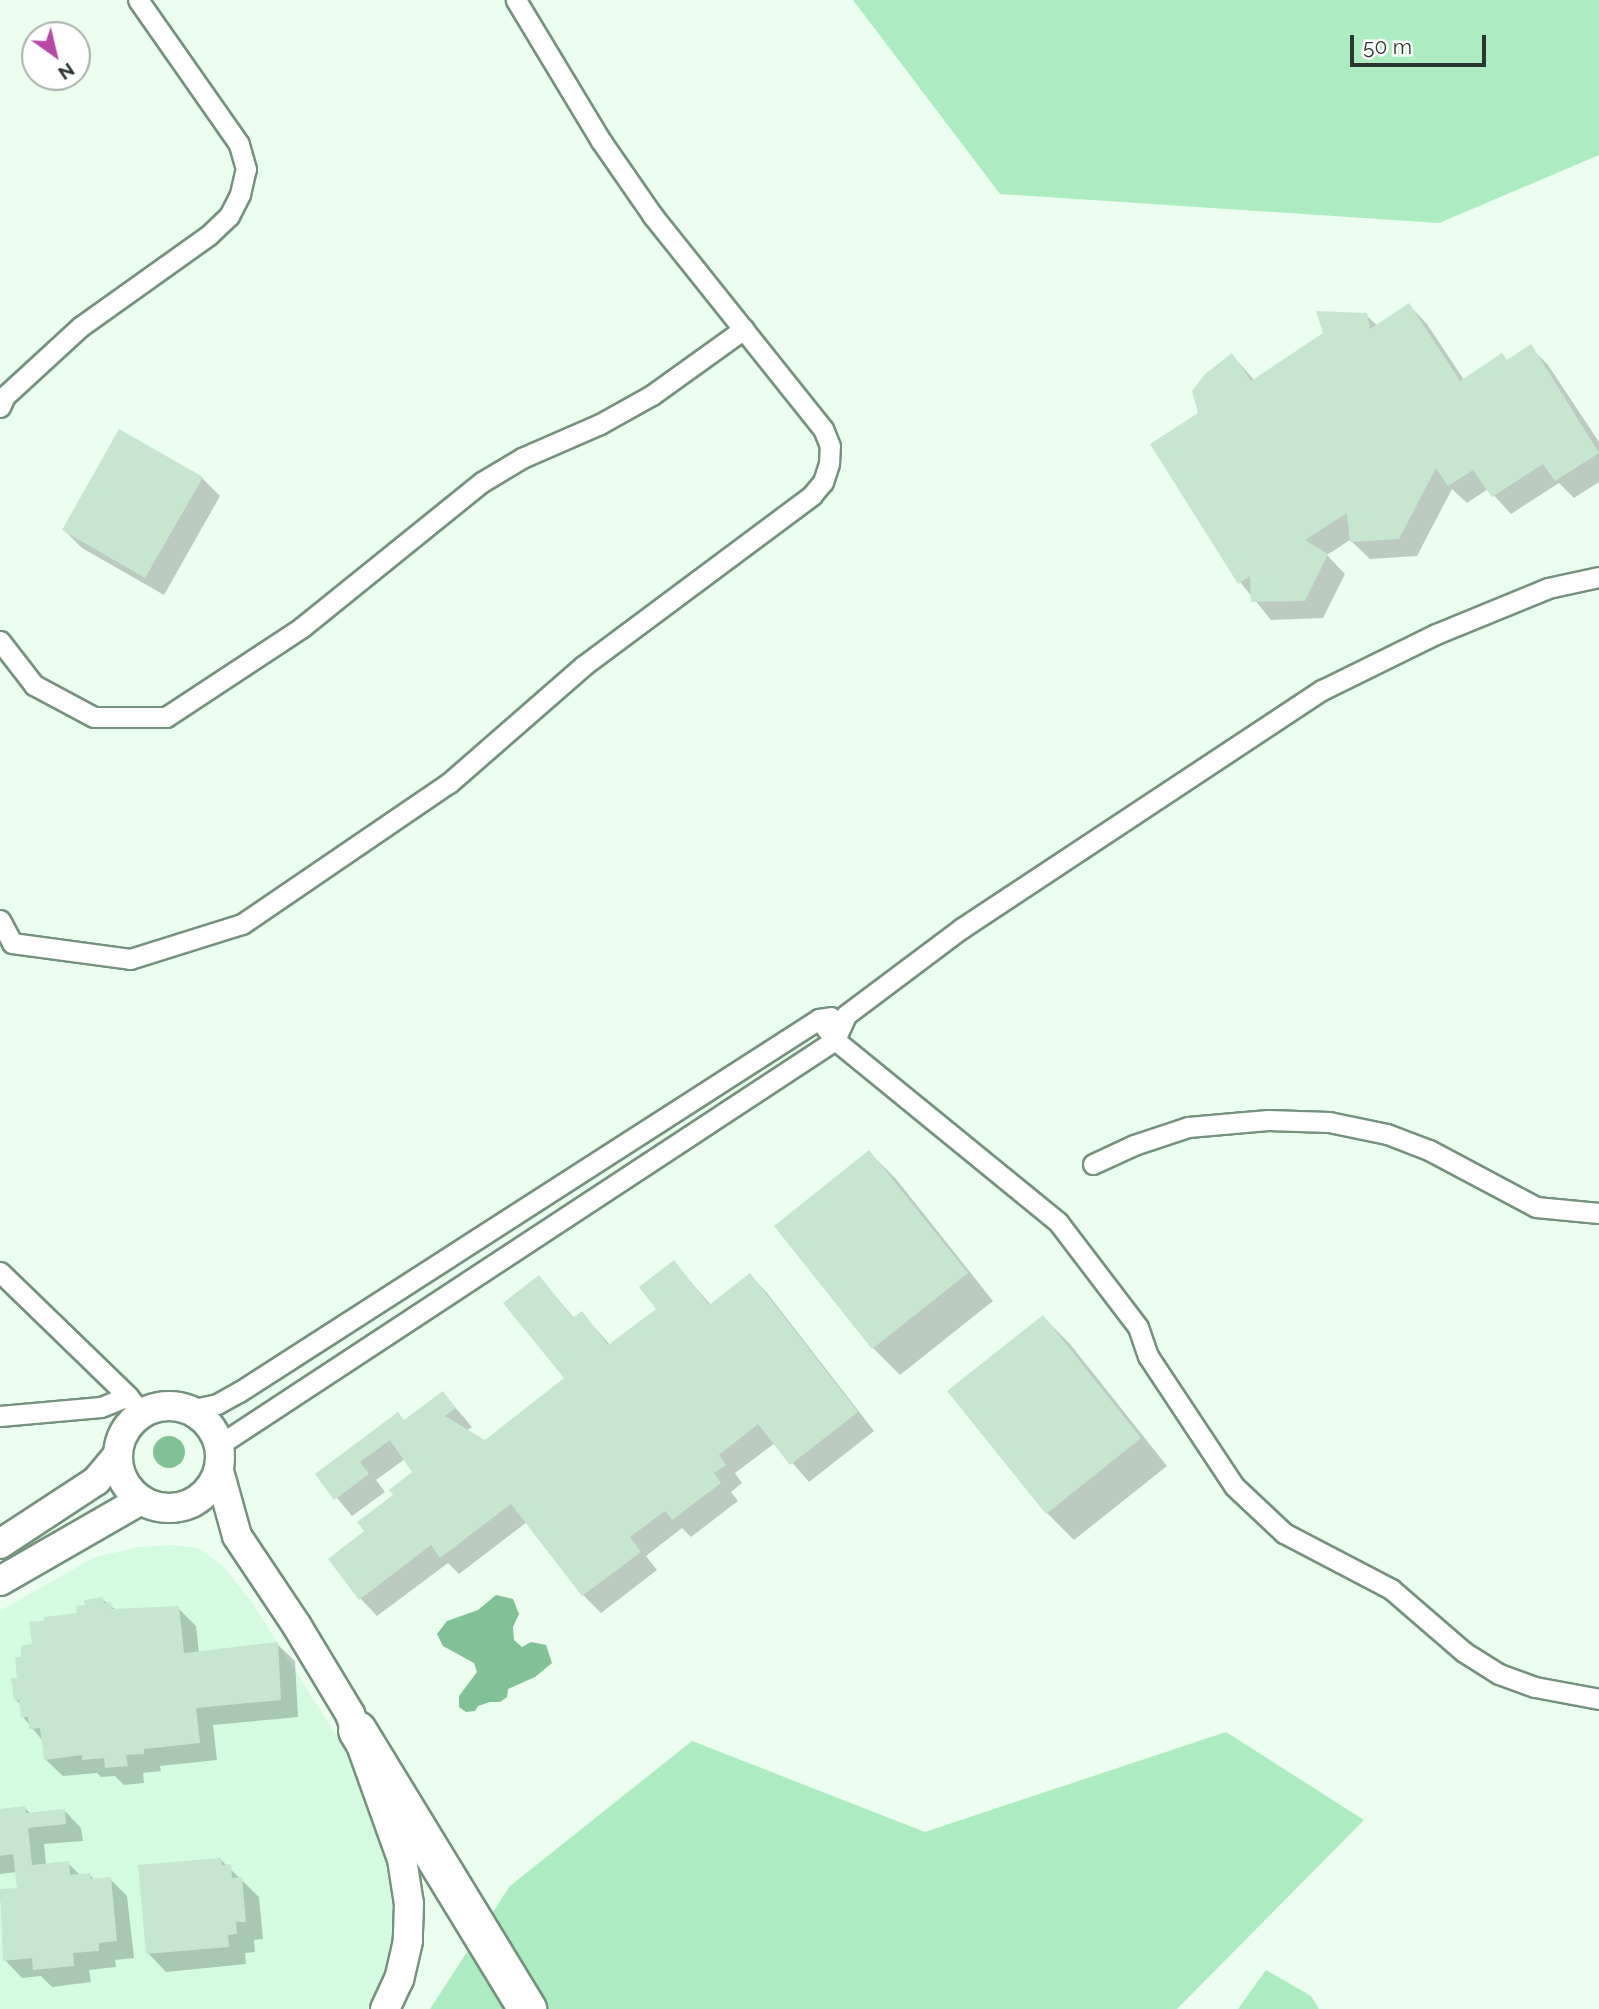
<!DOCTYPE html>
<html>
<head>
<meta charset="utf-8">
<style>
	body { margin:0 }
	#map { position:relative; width:1599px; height:2009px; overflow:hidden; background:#ebfef0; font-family:Raleway,sans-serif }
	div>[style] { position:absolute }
	.built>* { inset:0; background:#d4fbdf }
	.green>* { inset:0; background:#acecc0 }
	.water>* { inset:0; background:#81c196 }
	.round { border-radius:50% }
	.shadow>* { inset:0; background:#0003 }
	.building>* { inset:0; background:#c7e6d0 }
	.roads { filter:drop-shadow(2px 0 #75927d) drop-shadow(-2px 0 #75927d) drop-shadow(0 2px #75927d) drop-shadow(0 -2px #75927d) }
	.street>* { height:19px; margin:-9.5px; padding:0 9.5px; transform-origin:9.5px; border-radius:9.5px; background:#fff }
	.secondary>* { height:28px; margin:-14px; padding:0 14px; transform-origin:14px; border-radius:14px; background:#fff }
	.secondary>.ring { margin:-14px; padding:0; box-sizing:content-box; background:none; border:28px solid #fff; border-radius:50% }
	.highway>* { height:37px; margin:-18.5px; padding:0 18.5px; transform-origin:18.5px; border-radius:18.5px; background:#fff }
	span { translate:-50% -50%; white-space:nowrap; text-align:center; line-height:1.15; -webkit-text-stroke:5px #fff; paint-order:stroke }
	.north { position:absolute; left:21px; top:21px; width:70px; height:70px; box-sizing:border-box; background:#fff; border:2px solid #aaafab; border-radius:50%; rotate:146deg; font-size:19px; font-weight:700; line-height:28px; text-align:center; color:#2b372e }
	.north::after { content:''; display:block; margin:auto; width:24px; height:32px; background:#b748a6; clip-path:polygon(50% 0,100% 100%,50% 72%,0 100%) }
	.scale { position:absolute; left:1350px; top:35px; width:136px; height:32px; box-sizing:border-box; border:4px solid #2b372e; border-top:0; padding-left:9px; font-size:21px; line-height:24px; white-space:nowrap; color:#2b372e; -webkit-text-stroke:5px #fff; paint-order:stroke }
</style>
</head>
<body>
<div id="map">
	<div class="built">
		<i style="clip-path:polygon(170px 1545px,197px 1548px,221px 1564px,251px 1601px,357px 1768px,376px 1814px,394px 1881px,398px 1918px,392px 1958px,367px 2009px,0 2009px,0 1611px,95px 1557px,140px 1547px)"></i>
	</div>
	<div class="green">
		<i style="clip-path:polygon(853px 0,1599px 0,1599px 155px,1439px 223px,1000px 194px)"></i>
		<i style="clip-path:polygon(1226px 1732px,1364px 1820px,1177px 2009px,430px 2009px,510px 1886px,692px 1741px,925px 1832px)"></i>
		<i style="clip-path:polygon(1266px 1970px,1311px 1996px,1319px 2009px,1238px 2009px)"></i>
	</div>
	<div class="water">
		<i class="round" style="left:153px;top:1436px;width:32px;height:32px"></i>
		<i style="clip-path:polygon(496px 1595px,513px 1599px,519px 1614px,513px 1627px,514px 1640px,522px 1647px,531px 1642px,546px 1645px,552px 1663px,535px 1677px,508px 1689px,507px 1697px,500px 1702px,490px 1702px,478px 1706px,475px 1711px,466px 1712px,459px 1707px,459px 1696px,477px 1672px,474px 1663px,443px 1646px,437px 1634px,447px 1621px,478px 1610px)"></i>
	</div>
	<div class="shadow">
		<i style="clip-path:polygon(1409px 305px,1427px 324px,1464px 380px,1508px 361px,1530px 347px,1548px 365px,1599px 442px,1599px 482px,1574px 498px,1559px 483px,1511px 514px,1488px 489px,1467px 503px,1452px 489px,1417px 556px,1370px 559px,1350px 540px,1327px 555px,1345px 574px,1323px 618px,1271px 620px,1240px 582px,1200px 413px,1232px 355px,1255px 381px,1325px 334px,1366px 315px,1378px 326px)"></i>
		<i style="clip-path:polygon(202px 478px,220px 496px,164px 595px,82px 548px,64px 530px)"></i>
		<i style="clip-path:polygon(869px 1152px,896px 1179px,993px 1301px,900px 1375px,873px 1348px,776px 1227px)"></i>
		<i style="clip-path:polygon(674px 1263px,711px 1305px,750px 1275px,767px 1293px,874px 1431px,809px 1482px,775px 1443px,735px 1473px,742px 1483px,731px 1492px,738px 1501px,691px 1537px,682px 1528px,646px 1556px,657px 1570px,601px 1613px,583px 1595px,527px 1522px,459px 1574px,448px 1563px,377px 1616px,360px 1598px,367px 1532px,415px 1473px,405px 1459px,376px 1480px,385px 1492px,352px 1516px,317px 1474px,405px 1421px,443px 1393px,472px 1427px,466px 1431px,485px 1442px,566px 1379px,539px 1277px,575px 1319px,582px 1313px,611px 1346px,658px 1309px)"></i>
		<i style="clip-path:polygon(1043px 1317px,1070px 1344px,1167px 1466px,1074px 1540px,1047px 1513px)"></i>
		<i style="clip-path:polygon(102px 1599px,117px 1611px,178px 1608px,196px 1626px,199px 1653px,277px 1644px,295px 1661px,298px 1717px,213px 1725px,217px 1760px,160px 1766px,161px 1771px,143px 1773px,144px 1783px,124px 1785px,115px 1776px,101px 1777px,97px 1773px,63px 1776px,45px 1759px,43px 1741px,23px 1717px,22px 1706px,15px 1699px,23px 1658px,34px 1646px)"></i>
		<i style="clip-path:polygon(25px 1808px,31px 1814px,64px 1810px,81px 1828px,83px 1841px,44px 1844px,46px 1865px,68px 1863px,81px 1876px,90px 1875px,95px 1881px,110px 1879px,127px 1896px,134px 1958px,115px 1960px,116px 1967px,89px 1970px,91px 1982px,52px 1987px,41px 1976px,22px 1978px,5px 1960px,0 1891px,18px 1889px,17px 1872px,0 1874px,0 1810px)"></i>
		<i style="clip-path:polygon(221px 1860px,259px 1897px,263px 1939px,254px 1940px,255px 1952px,245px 1953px,246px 1964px,166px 1972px,148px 1953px)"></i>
	</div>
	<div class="building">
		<i style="clip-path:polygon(1409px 303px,1460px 381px,1502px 353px,1507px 360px,1531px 344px,1599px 453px,1555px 481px,1543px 464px,1492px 497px,1473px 470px,1448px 486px,1436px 468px,1399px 539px,1350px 542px,1347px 513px,1305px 540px,1328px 554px,1305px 601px,1251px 602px,1250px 576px,1238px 584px,1150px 444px,1198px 413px,1192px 391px,1205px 374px,1232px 353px,1251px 381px,1323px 333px,1316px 311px,1367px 313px,1370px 329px)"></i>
		<i style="clip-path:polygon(119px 429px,203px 477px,145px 578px,62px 530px)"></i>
		<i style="clip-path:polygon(869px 1150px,968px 1273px,872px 1349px,774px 1226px)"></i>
		<i style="clip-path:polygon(674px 1260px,709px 1305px,750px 1273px,858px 1412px,790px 1465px,758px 1424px,719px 1455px,726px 1465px,714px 1473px,721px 1483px,672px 1520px,665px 1511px,630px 1537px,641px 1552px,582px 1596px,511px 1504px,440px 1558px,431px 1545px,359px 1600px,328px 1559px,364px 1531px,357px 1522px,393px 1495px,389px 1490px,412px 1472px,390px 1440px,360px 1462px,369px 1474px,334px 1500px,315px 1474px,398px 1412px,404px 1420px,443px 1391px,456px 1408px,445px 1416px,485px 1440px,564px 1378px,503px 1303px,539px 1275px,573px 1318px,582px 1311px,608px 1345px,656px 1309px,639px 1287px)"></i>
		<i style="clip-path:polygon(1043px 1315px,1141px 1438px,1046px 1514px,947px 1391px)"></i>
		<i style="clip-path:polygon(103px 1597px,104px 1603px,111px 1602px,112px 1609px,179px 1606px,184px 1653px,278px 1642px,281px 1700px,196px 1708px,200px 1743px,144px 1749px,144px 1754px,126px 1755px,128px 1766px,105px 1768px,104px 1758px,82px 1760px,82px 1755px,44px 1760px,40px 1728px,29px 1729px,28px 1717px,21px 1718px,19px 1700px,14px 1700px,11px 1678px,17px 1678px,15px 1657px,21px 1657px,21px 1646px,32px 1644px,29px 1622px,44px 1621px,44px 1617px,77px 1613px,76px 1606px,85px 1605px,84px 1600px)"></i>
		<i style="clip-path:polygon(25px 1806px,26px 1813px,65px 1809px,66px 1824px,28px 1828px,32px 1865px,69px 1861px,70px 1875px,90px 1873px,91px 1879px,111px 1877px,117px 1941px,99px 1943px,99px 1951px,73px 1953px,74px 1966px,33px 1970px,32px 1958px,3px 1961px,0 1889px,17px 1888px,13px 1854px,0 1856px,0 1809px)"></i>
		<i style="clip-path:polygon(221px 1858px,222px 1865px,231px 1864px,232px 1878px,242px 1877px,246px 1922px,236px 1922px,237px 1934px,228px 1935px,229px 1947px,146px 1954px,138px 1865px)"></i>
	</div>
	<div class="roads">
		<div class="street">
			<i style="left:0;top:407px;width:12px;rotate:-66deg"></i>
			<i style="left:5px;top:396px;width:102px;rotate:-42.6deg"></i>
			<i style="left:80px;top:327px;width:158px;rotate:-35.5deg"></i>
			<i style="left:209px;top:235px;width:28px;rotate:-44deg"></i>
			<i style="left:229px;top:216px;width:25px;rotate:-63deg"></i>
			<i style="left:240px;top:194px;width:26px;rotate:-77deg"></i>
			<i style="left:246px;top:169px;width:26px;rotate:-106deg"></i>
			<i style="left:239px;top:144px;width:176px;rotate:-125deg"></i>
			<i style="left:0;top:641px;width:56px;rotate:52.3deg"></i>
			<i style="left:34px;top:685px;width:68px;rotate:28.1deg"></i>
			<i style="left:94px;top:717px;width:72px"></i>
			<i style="left:166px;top:717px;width:162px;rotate:-33.4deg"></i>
			<i style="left:301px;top:628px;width:233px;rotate:-38.9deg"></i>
			<i style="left:482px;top:482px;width:47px;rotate:-31deg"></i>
			<i style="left:522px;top:458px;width:85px;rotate:-23.6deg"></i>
			<i style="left:600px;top:424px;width:60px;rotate:-29.1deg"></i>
			<i style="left:652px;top:395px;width:113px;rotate:-35.7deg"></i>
			<i style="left:0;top:920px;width:26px;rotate:62deg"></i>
			<i style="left:12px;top:943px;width:119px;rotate:7.7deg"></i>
			<i style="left:130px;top:959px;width:117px;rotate:-17.4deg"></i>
			<i style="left:242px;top:924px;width:250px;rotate:-34.3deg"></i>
			<i style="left:449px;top:783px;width:178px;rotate:-41.1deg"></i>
			<i style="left:583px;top:666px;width:286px;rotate:-36.7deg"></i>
			<i style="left:812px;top:495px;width:17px;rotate:-50deg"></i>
			<i style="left:823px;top:482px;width:20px;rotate:-72deg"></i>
			<i style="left:829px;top:463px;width:17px;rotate:-87deg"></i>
			<i style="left:830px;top:446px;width:18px;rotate:-112deg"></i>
			<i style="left:823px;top:429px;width:273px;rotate:-128.6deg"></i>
			<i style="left:653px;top:216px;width:91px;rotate:-124.7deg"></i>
			<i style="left:601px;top:141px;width:165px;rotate:-121.1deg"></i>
			<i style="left:819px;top:1019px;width:26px;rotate:53deg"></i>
			<i style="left:835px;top:1040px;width:288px;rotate:39.2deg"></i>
			<i style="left:1058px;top:1222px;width:132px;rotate:52.7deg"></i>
			<i style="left:1138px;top:1327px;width:31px;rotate:71deg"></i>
			<i style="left:1148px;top:1356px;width:156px;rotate:56.5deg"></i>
			<i style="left:1234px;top:1486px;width:69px;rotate:43.2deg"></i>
			<i style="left:1284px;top:1533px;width:121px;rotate:27.6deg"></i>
			<i style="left:1391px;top:1589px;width:96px;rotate:40.8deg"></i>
			<i style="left:1464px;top:1652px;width:41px;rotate:32.2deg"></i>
			<i style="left:1499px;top:1674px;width:38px;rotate:20deg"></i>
			<i style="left:1535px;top:1687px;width:65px;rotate:10.6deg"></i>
			<i style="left:1093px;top:1164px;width:45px;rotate:-24.9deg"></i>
			<i style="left:1134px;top:1145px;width:57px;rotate:-18.4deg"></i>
			<i style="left:1188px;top:1127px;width:80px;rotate:-5deg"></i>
			<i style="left:1268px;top:1120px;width:61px;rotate:1.9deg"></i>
			<i style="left:1329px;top:1122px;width:59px;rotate:11.7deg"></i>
			<i style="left:1387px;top:1134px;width:45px;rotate:20.9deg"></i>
			<i style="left:1429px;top:1150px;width:121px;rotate:28deg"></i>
			<i style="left:1536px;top:1207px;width:63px;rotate:5.4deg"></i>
			<i style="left:0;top:1272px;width:178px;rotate:44.1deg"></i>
			<i style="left:128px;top:1396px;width:23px;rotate:52deg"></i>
			<i style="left:189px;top:1410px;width:29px;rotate:-12deg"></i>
			<i style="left:217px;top:1404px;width:25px;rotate:-29deg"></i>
			<i style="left:239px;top:1392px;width:690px;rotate:-32.75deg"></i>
			<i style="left:819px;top:1019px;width:12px;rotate:-9deg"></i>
			<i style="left:0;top:1416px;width:101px;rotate:-5.1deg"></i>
			<i style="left:101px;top:1407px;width:29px;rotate:-22deg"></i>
			<i style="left:219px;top:1445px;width:737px;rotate:-33.32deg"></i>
			<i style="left:835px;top:1040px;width:27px;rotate:-66deg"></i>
			<i style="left:846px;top:1015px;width:145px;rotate:-36.9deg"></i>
			<i style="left:962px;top:928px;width:432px;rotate:-33.5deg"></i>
			<i style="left:1322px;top:690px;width:127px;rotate:-26.2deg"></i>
			<i style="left:1436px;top:634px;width:121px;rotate:-22.3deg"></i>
			<i style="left:1548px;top:588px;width:52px;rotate:-12.2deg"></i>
		</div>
		<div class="secondary">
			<i class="ring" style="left:118px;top:1406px;width:74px;height:74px"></i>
			<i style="left:219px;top:1471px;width:67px;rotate:74.5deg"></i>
			<i style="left:237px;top:1536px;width:108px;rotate:56.3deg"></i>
			<i style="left:297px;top:1626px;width:103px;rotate:58.9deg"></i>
			<i style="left:350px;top:1714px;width:154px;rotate:70.3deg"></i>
			<i style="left:402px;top:1859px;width:46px;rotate:81.2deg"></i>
			<i style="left:409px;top:1904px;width:37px;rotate:92deg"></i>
			<i style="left:408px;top:1941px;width:39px;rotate:103deg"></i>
			<i style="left:399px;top:1979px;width:33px;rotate:115deg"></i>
			<i style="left:0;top:1544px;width:115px;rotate:-33.3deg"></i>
			<i style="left:96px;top:1481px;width:34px;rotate:-50deg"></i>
			<i style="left:0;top:1581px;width:163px;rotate:-29.9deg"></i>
		</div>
		<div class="highway">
			<i style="left:357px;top:1730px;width:327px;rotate:58.6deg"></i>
		</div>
	</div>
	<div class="north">N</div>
	<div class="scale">50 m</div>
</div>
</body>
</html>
